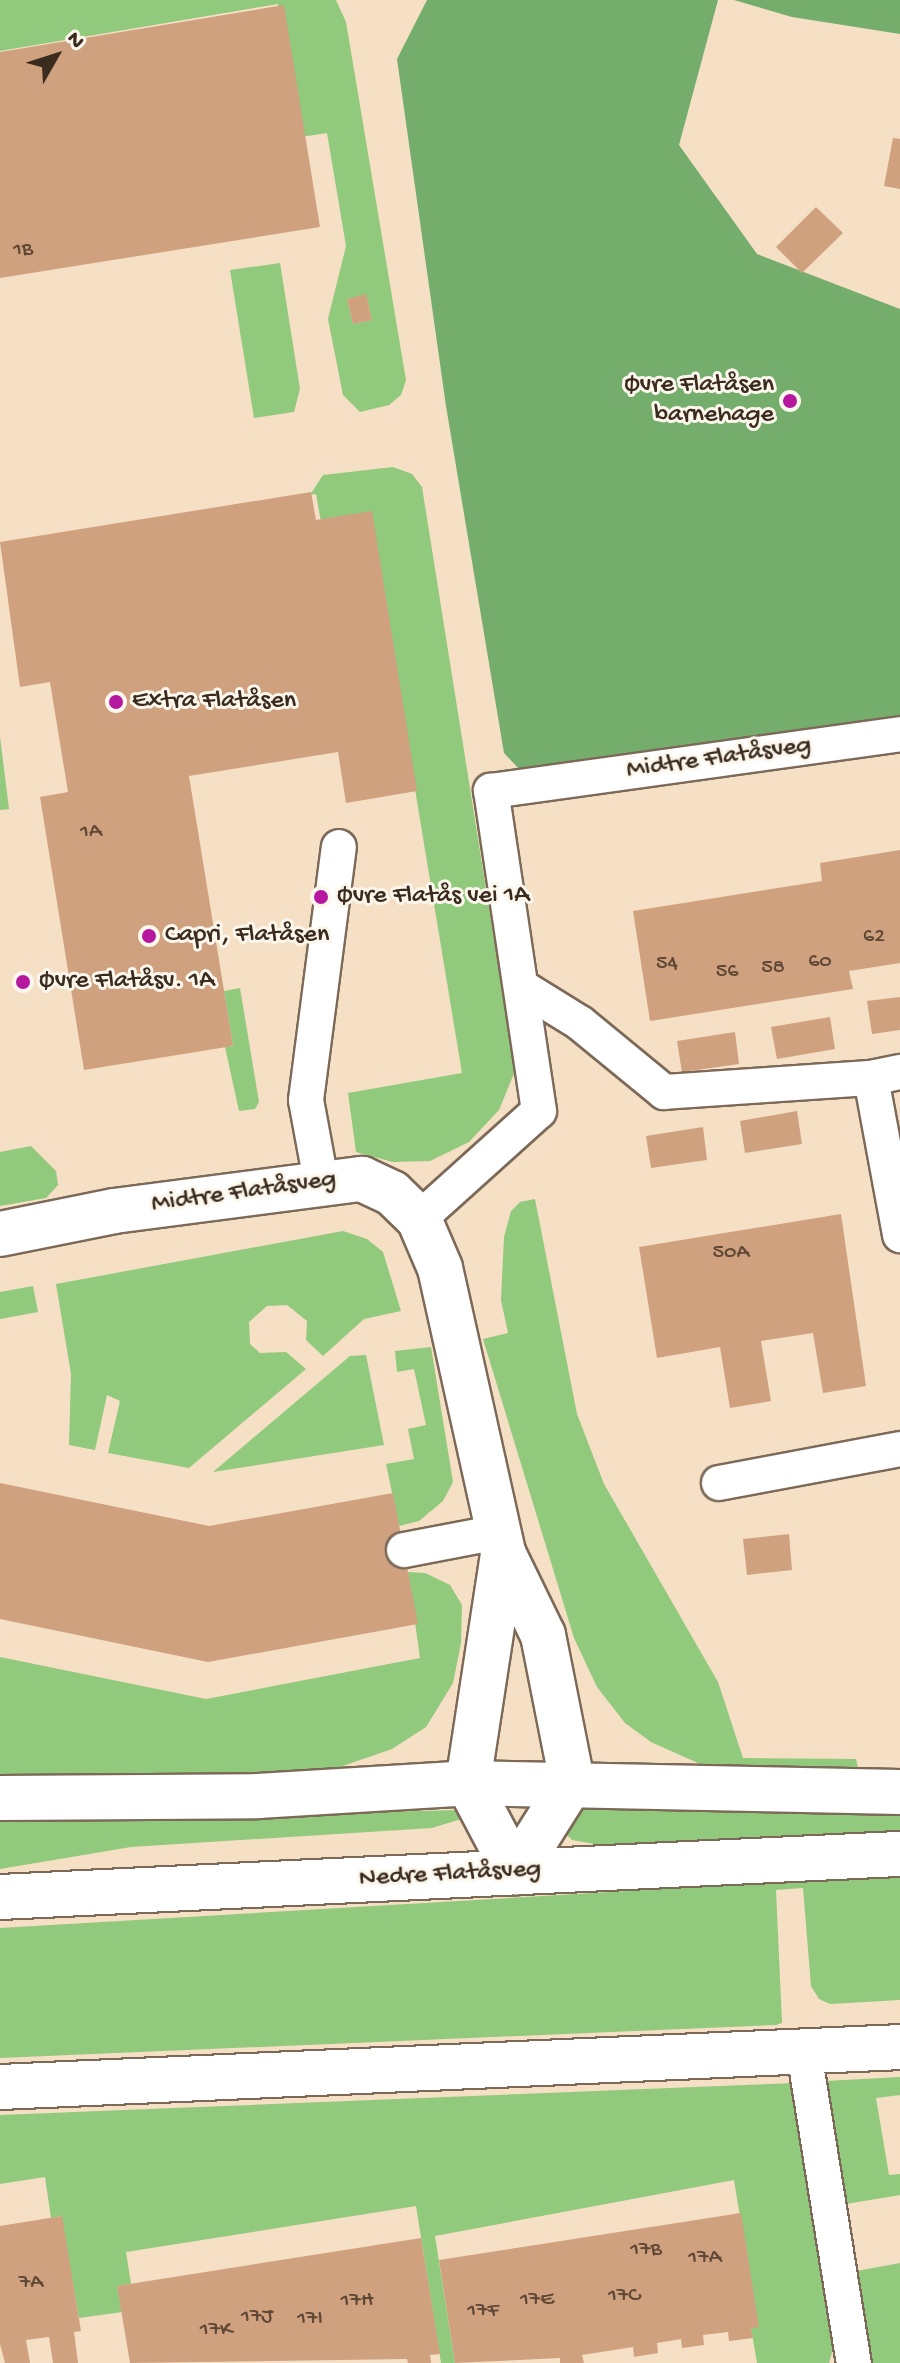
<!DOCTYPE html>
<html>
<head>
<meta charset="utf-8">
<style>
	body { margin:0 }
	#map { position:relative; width:900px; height:2363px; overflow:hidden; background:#f5dfc5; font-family:"Gochi Hand",sans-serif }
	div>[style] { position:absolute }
	.green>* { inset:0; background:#91c97d }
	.forest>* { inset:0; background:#74ad6c }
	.building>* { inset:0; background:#cfa17f }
	.roads { filter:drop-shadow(2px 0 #7c6958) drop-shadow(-2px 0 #7c6958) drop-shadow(0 2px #7c6958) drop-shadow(0 -2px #7c6958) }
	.lane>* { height:34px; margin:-17px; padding:0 17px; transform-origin:17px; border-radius:17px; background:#fff }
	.street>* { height:44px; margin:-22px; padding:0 22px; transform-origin:22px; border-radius:22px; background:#fff }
	.secondary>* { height:44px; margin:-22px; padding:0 22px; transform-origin:22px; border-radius:22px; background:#fff }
	.dots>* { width:22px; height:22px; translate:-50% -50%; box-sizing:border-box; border:4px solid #fbf7ec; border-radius:50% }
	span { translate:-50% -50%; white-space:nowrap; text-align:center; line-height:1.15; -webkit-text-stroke:6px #fbf7ec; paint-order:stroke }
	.number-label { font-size:22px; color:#604836 }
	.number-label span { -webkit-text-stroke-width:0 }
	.poi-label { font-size:26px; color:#3b2a1e }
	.right { translate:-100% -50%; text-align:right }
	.left { translate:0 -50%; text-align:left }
	.street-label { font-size:26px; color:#3b2a1e }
	.north { position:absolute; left:16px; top:16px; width:80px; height:80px; -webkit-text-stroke:6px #fbf7ec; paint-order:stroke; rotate:51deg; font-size:22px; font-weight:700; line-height:32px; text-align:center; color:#3b2a1e }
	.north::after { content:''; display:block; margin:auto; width:28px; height:36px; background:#3b2a1e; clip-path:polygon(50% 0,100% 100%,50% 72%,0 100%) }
</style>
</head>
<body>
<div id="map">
	<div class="green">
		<i style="clip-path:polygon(evenodd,0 0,336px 0,346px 22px,406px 380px,401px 395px,389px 405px,360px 412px,343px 395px,328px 319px,346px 246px,327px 133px,301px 137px,278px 4px,0 51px,0 0,366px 295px,372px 320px,353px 324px,347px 299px,366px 295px)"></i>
		<i style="clip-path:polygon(280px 263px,300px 389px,294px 412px,254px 418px,230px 270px)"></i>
		<i style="clip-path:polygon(393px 467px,412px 474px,422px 487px,515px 1071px,499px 1110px,469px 1142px,430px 1161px,393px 1162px,356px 1152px,348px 1093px,462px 1073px,407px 741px,321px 522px,316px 494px,310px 495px,323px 475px)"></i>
		<i style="clip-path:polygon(0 737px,9px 809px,0 810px)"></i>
		<i style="clip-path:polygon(240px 988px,259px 1102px,255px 1109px,239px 1111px,225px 1047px,233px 1046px,224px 991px)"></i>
		<i style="clip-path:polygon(31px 1146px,56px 1171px,58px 1185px,46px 1198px,0 1206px,0 1152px)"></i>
		<i style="clip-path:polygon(535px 1199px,577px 1414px,604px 1484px,718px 1682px,743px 1758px,856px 1759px,859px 1772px,709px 1768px,651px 1742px,625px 1723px,597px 1687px,574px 1638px,483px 1339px,508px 1333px,501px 1300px,504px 1237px,511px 1211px,520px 1202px)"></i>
		<i style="clip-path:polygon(343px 1231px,367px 1239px,383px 1252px,401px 1311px,364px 1319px,323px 1356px,306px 1340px,307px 1321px,287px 1305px,267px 1306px,249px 1322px,250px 1344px,260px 1353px,286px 1352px,306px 1369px,189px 1468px,108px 1453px,120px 1401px,107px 1395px,95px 1450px,69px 1445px,71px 1374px,56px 1284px)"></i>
		<i style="clip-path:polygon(33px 1286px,38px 1312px,0 1319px,0 1292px)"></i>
		<i style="clip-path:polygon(431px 1347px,453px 1482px,443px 1501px,419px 1521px,399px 1526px,386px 1464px,414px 1459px,408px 1429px,426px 1425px,414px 1369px,397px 1372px,395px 1351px)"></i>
		<i style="clip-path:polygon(366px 1355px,384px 1445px,213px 1472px,350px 1356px)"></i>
		<i style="clip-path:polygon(408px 1572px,425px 1573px,450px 1585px,462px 1605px,461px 1643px,453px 1683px,426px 1727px,392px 1749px,334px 1769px,282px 1777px,0 1777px,0 1657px,206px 1699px,420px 1658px)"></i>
		<i style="clip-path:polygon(569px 1807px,900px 1812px,900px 1833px,622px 1849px,572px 1840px,558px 1826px)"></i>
		<i style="clip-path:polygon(461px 1810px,461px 1819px,432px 1828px,131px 1847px,0 1869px,0 1821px)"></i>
		<i style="clip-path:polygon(900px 1875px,900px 2000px,830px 2004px,819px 1999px,811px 1986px,803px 1888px,776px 1890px,782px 2023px,776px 2025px,0 2058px,0 1928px)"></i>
		<i style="clip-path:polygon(900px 2077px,900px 2095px,876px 2098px,889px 2175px,900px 2174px,900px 2195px,846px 2204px,826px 2081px)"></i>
		<i style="clip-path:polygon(795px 2083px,836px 2338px,829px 2363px,757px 2363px,751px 2328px,758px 2326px,734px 2180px,435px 2236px,455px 2363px,441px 2363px,416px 2206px,126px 2252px,131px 2284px,117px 2286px,122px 2312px,79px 2318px,61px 2216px,51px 2218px,45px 2177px,0 2184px,0 2115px)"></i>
		<i style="clip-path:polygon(900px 2263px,900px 2363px,872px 2363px,857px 2271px)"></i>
	</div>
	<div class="forest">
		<i style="clip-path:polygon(427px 0,718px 0,679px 145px,757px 254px,900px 309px,900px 717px,534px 774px,519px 769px,504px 753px,446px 406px,397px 59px)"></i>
		<i style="clip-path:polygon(734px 0,900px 0,900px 34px,792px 17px)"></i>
	</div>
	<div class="building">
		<i style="clip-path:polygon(284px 5px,320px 227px,0 278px,0 52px)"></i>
		<i style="clip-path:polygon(893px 138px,900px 139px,900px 189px,884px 186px)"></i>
		<i style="clip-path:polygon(816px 207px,843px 233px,802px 273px,776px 247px)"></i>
		<i style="clip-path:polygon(366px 294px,372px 320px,353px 324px,347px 299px)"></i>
		<i style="clip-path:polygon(311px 492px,316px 520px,372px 511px,417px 791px,346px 803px,338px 752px,189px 776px,233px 1046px,84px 1070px,40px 797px,68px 792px,50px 682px,20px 687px,0 542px)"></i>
		<i style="clip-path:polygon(900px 850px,900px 963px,849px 971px,853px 989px,650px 1021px,633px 911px,822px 881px,820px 863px)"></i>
		<i style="clip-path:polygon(900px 997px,900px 1030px,872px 1034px,867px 1001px)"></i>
		<i style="clip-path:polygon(830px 1017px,835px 1049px,777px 1059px,771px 1027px)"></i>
		<i style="clip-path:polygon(735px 1032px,739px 1064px,682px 1072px,677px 1041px)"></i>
		<i style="clip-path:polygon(797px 1111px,802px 1144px,745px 1153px,740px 1121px)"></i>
		<i style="clip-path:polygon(703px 1127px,707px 1160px,651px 1168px,646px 1136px)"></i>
		<i style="clip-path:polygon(841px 1214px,866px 1386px,823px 1393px,813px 1333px,761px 1341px,771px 1401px,730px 1408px,720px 1347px,657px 1358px,639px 1247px)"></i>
		<i style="clip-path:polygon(0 1483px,209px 1526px,393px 1493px,418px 1624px,208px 1662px,0 1619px)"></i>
		<i style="clip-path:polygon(789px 1534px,792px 1570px,747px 1575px,743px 1539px)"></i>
		<i style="clip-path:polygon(741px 2213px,759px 2327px,751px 2328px,753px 2338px,729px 2341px,728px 2332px,703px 2335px,704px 2345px,682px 2348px,681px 2339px,657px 2343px,658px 2353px,634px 2357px,633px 2347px,582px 2355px,584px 2363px,560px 2363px,560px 2358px,455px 2363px,439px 2260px)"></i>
		<i style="clip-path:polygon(62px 2216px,81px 2331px,74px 2332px,78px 2363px,53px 2363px,49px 2337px,26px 2340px,30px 2363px,5px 2363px,0 2344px,0 2226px)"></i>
		<i style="clip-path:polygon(421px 2238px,440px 2354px,430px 2355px,431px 2363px,408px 2363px,407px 2359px,130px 2363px,117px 2286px)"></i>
	</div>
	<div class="roads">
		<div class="lane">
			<i style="left:525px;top:989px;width:65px;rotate:31.7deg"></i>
			<i style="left:580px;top:1023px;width:109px;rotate:39.4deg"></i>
			<i style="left:664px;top:1092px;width:207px;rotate:-3.9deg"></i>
			<i style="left:871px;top:1078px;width:160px;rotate:79.5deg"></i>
			<i style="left:871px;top:1078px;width:30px;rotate:-12deg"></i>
			<i style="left:321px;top:1181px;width:82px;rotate:-100.5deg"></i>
			<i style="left:306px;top:1100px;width:255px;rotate:-82.6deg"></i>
			<i style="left:419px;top:1219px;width:161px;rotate:-42deg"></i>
			<i style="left:539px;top:1111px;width:324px;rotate:-98.5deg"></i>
			<i style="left:491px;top:791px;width:413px;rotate:-7.9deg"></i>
			<i style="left:719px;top:1483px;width:184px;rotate:-10.6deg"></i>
			<i style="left:404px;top:1550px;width:96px;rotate:-10.8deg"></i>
			<i style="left:804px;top:2052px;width:315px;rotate:80.9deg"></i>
		</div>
		<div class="street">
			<i style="left:0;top:1234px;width:116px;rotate:-11.4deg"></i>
			<i style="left:114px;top:1211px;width:250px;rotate:-7.4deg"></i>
			<i style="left:362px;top:1179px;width:33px;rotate:25deg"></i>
			<i style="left:392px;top:1193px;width:37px;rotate:44deg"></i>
			<i style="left:419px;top:1219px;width:53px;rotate:66.8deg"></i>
			<i style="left:440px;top:1268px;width:292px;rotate:77.5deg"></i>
			<i style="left:503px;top:1553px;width:91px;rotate:64deg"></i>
			<i style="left:543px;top:1635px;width:150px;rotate:78.8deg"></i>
			<i style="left:572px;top:1782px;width:107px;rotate:122.3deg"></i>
			<i style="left:515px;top:1872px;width:101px;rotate:-117.8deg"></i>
			<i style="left:468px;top:1783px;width:233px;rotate:-81.3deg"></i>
			<i style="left:0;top:2087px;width:901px;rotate:-2.54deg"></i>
		</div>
		<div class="secondary">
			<i style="left:0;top:1798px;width:258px;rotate:-0.4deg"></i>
			<i style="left:258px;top:1796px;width:210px;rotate:-3.5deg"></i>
			<i style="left:468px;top:1783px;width:432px;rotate:1.2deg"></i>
			<i style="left:0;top:1897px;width:901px;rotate:-2.74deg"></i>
		</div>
	</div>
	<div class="dots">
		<i style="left:790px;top:401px;background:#b5179e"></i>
		<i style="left:116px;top:702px;background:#b5179e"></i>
		<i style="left:321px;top:897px;background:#b5179e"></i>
		<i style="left:149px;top:936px;background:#b5179e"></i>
		<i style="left:23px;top:982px;background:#b5179e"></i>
	</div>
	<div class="number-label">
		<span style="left:23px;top:251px">1B</span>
		<span style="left:91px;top:833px">1A</span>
		<span style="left:874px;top:938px">62</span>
		<span style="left:820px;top:963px">60</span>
		<span style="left:667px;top:965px">54</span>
		<span style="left:773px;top:969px">58</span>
		<span style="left:727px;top:973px">56</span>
		<span style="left:731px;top:1254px">50A</span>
		<span style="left:646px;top:2251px">17B</span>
		<span style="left:705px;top:2259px">17A</span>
		<span style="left:31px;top:2284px">7A</span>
		<span style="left:624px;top:2297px">17C</span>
		<span style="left:537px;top:2301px">17E</span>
		<span style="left:357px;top:2302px">17H</span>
		<span style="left:483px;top:2312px">17F</span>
		<span style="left:257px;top:2318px">17J</span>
		<span style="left:310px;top:2320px">17I</span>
		<span style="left:216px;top:2331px">17K</span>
	</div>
	<div class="poi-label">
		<span class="right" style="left:774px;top:401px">Øvre Flatåsen<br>barnehage</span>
		<span class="left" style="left:132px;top:702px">Extra Flatåsen</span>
		<span class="left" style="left:337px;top:897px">Øvre Flatås vei 1A</span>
		<span class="left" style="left:165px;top:936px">Capri, Flatåsen</span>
		<span class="left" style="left:39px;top:982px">Øvre Flatåsv. 1A</span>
	</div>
	<div class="street-label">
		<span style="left:719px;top:759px;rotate:-8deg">Midtre Flatåsveg</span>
		<span style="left:244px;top:1193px;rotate:-8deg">Midtre Flatåsveg</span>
		<span style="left:450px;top:1875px;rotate:-3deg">Nedre Flatåsveg</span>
	</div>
	<div class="north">N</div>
</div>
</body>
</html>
